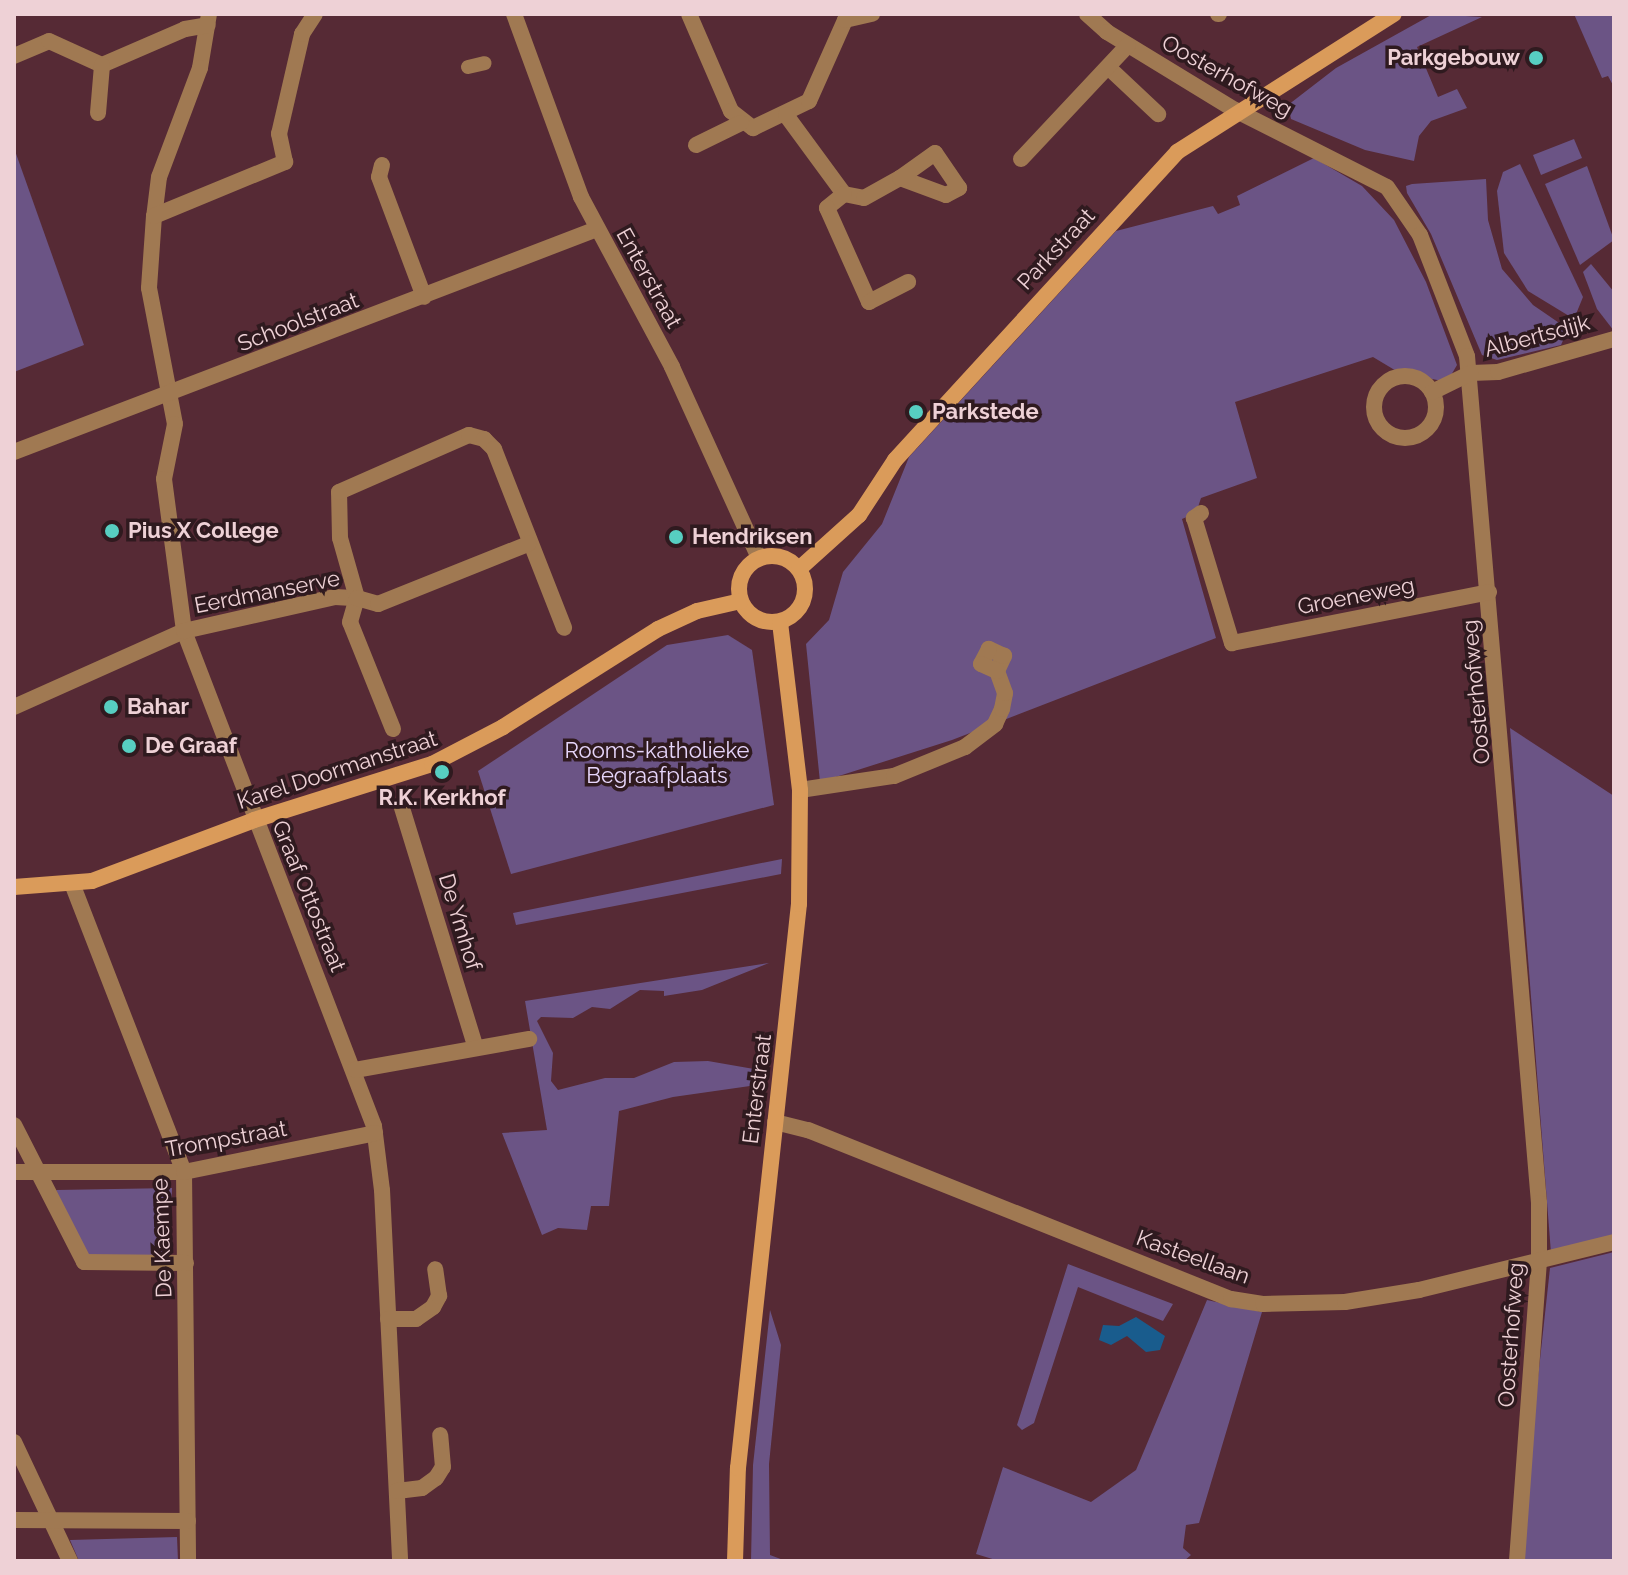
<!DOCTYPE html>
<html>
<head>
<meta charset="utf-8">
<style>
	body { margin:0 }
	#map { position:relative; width:1628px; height:1575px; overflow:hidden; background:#562a35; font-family:Raleway,sans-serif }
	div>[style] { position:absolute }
	.green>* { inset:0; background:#6b5485 }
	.water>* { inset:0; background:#195c8d }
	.pedestrian>* { height:14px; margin:-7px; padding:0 7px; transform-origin:7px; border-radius:7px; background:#a07952 }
	.minor>* { height:16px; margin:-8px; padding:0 8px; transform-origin:8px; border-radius:8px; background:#a07952 }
	.minor>.ring { margin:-8px; padding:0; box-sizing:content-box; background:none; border:16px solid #a07952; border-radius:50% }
	.tertiary>* { height:16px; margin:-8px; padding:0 8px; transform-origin:8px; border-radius:8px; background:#a07952 }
	.secondary>* { height:16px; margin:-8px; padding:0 8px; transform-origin:8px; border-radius:8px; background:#da9b5a }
	.secondary>.ring { margin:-8px; padding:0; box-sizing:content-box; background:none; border:16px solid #da9b5a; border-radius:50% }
	.dots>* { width:22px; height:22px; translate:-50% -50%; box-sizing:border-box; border:4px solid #2f1a1f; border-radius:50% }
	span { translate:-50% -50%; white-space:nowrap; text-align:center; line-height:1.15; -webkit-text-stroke:7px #2f1a1f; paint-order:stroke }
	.poi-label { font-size:22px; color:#eed1d6; font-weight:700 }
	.right { translate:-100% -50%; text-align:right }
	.left { translate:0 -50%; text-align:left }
	.street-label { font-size:22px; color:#eed1d6 }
	.park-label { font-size:22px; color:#e7d6fb }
	.frame { position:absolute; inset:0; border:16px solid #eed1d6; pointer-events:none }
</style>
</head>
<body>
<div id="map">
	<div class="green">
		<i style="clip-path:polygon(1433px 14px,1482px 17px,1417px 47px,1438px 97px,1457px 89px,1467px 108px,1431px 121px,1419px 136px,1414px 161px,1365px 150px,1291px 119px,1288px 105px,1336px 68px)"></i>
		<i style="clip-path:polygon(1574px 14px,1614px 14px,1614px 87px,1608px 76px,1602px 78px)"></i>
		<i style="clip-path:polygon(1574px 139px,1582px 158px,1541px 175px,1533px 155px)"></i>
		<i style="clip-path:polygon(14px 148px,84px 345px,14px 372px)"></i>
		<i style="clip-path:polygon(1314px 158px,1362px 186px,1394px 220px,1426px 282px,1457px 365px,1447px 382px,1398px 372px,1373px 357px,1235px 402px,1257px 478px,1201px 498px,1196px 513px,1182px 519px,1216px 638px,952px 740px,820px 782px,806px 644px,829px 620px,843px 572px,882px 524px,909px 457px,1116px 231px,1213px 206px,1218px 214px,1240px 205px,1237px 196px)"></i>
		<i style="clip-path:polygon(1520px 164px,1583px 297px,1574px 319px,1528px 291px,1504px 253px,1497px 191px,1503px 172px)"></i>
		<i style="clip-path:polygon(1587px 166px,1614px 240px,1580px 265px,1545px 184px)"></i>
		<i style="clip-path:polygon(1486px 179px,1488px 220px,1502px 269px,1533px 305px,1568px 329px,1561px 345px,1497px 360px,1482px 355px,1431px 234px,1407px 193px,1406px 186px,1412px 184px)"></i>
		<i style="clip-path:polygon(1591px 264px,1614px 292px,1614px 331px,1597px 309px,1583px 272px)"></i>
		<i style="clip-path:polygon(728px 635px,752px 650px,774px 805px,511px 874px,478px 771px,667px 645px)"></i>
		<i style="clip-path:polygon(1510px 728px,1614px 796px,1614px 1236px,1551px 1253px)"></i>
		<i style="clip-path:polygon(782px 859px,781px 874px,516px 925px,513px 913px)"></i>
		<i style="clip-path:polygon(769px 963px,702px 990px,664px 996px,664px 991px,640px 990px,610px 1009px,592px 1007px,573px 1018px,541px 1017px,537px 1021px,553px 1053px,551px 1081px,558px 1090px,605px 1078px,634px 1078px,674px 1062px,708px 1061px,765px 1071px,764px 1084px,673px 1097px,619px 1111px,609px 1206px,591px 1206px,587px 1230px,558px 1228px,542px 1235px,502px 1133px,547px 1130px,525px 1001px)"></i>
		<i style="clip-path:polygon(172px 1188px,170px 1261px,85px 1259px,56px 1190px)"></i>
		<i style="clip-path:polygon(1614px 1252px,1614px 1561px,1518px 1561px,1550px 1268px)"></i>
		<i style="clip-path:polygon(1068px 1264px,1173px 1304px,1163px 1321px,1078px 1287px,1034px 1423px,1022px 1430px,1017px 1425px)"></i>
		<i style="clip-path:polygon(1207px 1300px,1262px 1312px,1199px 1523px,1186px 1525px,1183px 1548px,1191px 1555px,1184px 1561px,999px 1561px,976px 1554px,1003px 1467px,1091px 1502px,1136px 1470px)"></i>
		<i style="clip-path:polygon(770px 1310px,781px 1345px,769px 1464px,770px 1555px,786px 1561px,751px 1561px,753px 1465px)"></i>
		<i style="clip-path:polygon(177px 1537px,178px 1561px,79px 1561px,70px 1540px)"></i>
	</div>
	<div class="water">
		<i style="clip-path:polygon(1136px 1317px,1165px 1336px,1160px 1350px,1146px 1352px,1127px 1336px,1111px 1345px,1099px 1340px,1103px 1325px,1119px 1326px)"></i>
	</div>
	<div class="pedestrian">
		<i style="left:468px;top:67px;width:17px;rotate:-13deg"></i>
	</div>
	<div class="minor">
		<i style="left:209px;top:14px;width:55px;rotate:99.5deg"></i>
		<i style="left:200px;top:68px;width:116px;rotate:110.6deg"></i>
		<i style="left:159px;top:177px;width:39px;rotate:97deg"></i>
		<i style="left:154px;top:216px;width:72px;rotate:94deg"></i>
		<i style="left:149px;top:288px;width:138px;rotate:79.2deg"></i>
		<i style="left:175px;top:424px;width:56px;rotate:101.3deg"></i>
		<i style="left:164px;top:479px;width:153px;rotate:82.5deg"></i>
		<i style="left:184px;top:631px;width:530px;rotate:69deg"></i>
		<i style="left:374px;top:1126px;width:64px;rotate:82.9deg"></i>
		<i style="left:382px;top:1190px;width:371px;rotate:87.2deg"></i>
		<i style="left:689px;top:14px;width:106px;rotate:66.6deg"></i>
		<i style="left:731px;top:111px;width:28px;rotate:38deg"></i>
		<i style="left:753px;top:128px;width:62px;rotate:-25.7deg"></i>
		<i style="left:809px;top:101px;width:89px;rotate:-66deg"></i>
		<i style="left:1087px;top:14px;width:27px;rotate:42deg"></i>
		<i style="left:1107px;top:32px;width:150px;rotate:31.4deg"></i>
		<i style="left:1235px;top:110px;width:170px;rotate:26.9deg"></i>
		<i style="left:1387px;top:187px;width:58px;rotate:55.5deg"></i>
		<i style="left:1420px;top:235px;width:130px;rotate:68.8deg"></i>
		<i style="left:1467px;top:356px;width:850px;rotate:85.14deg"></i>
		<i style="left:1539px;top:1203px;width:58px;rotate:90deg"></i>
		<i style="left:1539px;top:1261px;width:301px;rotate:94.2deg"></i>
		<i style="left:1218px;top:14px;width:1px"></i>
		<i style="left:845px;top:20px;width:28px;rotate:-13deg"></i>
		<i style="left:14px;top:56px;width:38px;rotate:-23deg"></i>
		<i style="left:49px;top:41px;width:58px;rotate:24.4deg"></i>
		<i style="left:102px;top:65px;width:90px;rotate:-23.4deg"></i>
		<i style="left:185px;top:29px;width:23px;rotate:-10deg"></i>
		<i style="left:1108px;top:67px;width:69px;rotate:43.2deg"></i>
		<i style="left:98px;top:113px;width:48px;rotate:-85.2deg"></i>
		<i style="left:786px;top:115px;width:98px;rotate:53.7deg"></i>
		<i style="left:844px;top:194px;width:20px;rotate:11deg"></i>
		<i style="left:864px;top:198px;width:41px;rotate:-29.1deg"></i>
		<i style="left:900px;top:178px;width:49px;rotate:20.3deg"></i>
		<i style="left:946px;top:195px;width:15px;rotate:-28deg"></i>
		<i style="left:959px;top:188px;width:42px;rotate:-124.4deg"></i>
		<i style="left:935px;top:153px;width:43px;rotate:144.5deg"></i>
		<i style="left:696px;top:145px;width:50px;rotate:-26.1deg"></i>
		<i style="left:1021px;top:159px;width:156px;rotate:-46.8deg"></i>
		<i style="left:382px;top:165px;width:12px;rotate:104deg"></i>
		<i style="left:379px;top:177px;width:128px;rotate:69.4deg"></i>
		<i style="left:844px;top:194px;width:22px;rotate:141deg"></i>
		<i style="left:827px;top:208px;width:103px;rotate:65.9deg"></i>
		<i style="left:869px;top:302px;width:44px;rotate:-27.1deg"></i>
		<i style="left:154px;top:216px;width:142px;rotate:-22.4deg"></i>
		<i style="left:285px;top:162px;width:29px;rotate:-102deg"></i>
		<i style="left:279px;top:134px;width:103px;rotate:-77deg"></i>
		<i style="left:302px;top:34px;width:24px;rotate:-57deg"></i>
		<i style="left:1471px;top:373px;width:27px;rotate:-2deg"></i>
		<i style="left:1498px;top:372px;width:121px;rotate:-15.9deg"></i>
		<i class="ring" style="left:1374px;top:376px;width:46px;height:46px"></i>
		<i style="left:1432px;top:392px;width:43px;rotate:-26deg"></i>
		<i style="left:14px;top:452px;width:624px;rotate:-20.93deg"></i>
		<i style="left:1201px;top:513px;width:9px;rotate:144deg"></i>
		<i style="left:1194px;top:518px;width:131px;rotate:73.1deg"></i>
		<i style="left:1232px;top:643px;width:262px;rotate:-11.2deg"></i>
		<i style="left:14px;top:707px;width:186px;rotate:-24.1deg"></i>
		<i style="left:184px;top:631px;width:155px;rotate:-12.7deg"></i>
		<i style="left:335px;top:597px;width:22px;rotate:3deg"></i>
		<i style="left:357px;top:598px;width:62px;rotate:-105.8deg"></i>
		<i style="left:340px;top:538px;width:46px;rotate:-91.2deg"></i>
		<i style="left:339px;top:492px;width:142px;rotate:-23.7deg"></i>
		<i style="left:469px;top:435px;width:16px;rotate:15deg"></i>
		<i style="left:484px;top:439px;width:14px;rotate:45deg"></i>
		<i style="left:494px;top:449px;width:192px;rotate:68.6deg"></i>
		<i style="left:393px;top:729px;width:115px;rotate:-111.9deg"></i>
		<i style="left:350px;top:622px;width:25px;rotate:-74deg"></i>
		<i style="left:357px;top:598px;width:22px;rotate:16deg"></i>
		<i style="left:378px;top:604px;width:162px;rotate:-21.8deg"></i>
		<i style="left:800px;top:790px;width:95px;rotate:-8.5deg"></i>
		<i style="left:894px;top:776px;width:77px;rotate:-22.2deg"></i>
		<i style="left:965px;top:747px;width:38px;rotate:-37deg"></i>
		<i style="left:995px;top:724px;width:17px;rotate:-65deg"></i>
		<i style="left:1002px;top:709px;width:16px;rotate:-79deg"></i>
		<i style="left:1005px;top:693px;width:23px;rotate:-110deg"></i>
		<i style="left:997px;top:671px;width:17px;rotate:-65deg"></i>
		<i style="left:1004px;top:656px;width:17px;rotate:-155deg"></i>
		<i style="left:989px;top:649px;width:17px;rotate:118deg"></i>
		<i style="left:981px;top:664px;width:17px;rotate:24deg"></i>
		<i style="left:402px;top:808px;width:251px;rotate:72.9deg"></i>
		<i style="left:73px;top:886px;width:307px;rotate:68.8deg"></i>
		<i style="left:184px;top:1172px;width:389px;rotate:89.4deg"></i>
		<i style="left:355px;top:1070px;width:177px;rotate:-10.1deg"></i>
		<i style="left:775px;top:1122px;width:34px;rotate:14deg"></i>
		<i style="left:808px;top:1130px;width:456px;rotate:21.8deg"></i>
		<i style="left:1231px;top:1299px;width:32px;rotate:9deg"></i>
		<i style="left:1263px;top:1304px;width:82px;rotate:-1.4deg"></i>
		<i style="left:1345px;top:1302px;width:75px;rotate:-9.2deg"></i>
		<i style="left:1419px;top:1290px;width:201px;rotate:-13.8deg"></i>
		<i style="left:14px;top:1125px;width:154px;rotate:62.9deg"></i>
		<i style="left:84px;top:1262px;width:102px;rotate:0.6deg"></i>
		<i style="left:14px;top:1172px;width:170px"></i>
		<i style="left:184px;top:1172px;width:195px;rotate:-11.5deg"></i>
		<i style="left:388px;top:1319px;width:28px"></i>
		<i style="left:416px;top:1319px;width:21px;rotate:-35deg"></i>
		<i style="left:433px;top:1307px;width:13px;rotate:-61deg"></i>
		<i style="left:439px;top:1296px;width:27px;rotate:-98deg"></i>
		<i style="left:14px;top:1442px;width:132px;rotate:64.8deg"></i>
		<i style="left:397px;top:1491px;width:25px;rotate:-7deg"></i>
		<i style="left:422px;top:1488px;width:17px;rotate:-36deg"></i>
		<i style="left:436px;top:1478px;width:13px;rotate:-58deg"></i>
		<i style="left:443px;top:1467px;width:32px;rotate:-95deg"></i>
		<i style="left:14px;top:1520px;width:174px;rotate:0.3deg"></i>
	</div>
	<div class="tertiary">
		<i style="left:514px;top:14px;width:195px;rotate:69.9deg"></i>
		<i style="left:581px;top:197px;width:193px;rotate:61.8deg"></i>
		<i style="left:672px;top:367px;width:210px;rotate:65.5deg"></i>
	</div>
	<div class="secondary">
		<i class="ring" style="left:739px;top:556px;width:50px;height:50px"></i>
		<i style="left:799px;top:569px;width:81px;rotate:-42deg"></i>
		<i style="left:859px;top:515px;width:66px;rotate:-56.8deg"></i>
		<i style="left:895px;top:460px;width:418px;rotate:-47.5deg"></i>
		<i style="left:1177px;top:152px;width:257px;rotate:-32.5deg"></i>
		<i style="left:14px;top:887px;width:78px;rotate:-4.4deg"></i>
		<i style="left:92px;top:881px;width:173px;rotate:-20.6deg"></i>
		<i style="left:254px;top:820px;width:187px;rotate:-17.5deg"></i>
		<i style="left:432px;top:764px;width:80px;rotate:-27.5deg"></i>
		<i style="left:503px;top:727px;width:183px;rotate:-32.3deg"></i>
		<i style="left:658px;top:629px;width:43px;rotate:-24.8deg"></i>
		<i style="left:697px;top:611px;width:45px;rotate:-12.8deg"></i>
		<i style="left:735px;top:1561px;width:93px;rotate:-88.2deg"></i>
		<i style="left:738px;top:1468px;width:567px;rotate:-83.83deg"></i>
		<i style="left:799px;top:904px;width:114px;rotate:-89.5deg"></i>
		<i style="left:800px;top:790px;width:169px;rotate:-96.8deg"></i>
	</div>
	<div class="dots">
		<i style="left:1536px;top:58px;background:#57cec1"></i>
		<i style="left:916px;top:412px;background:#57cec1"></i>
		<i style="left:112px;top:531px;background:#57cec1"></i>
		<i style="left:676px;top:537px;background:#57cec1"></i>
		<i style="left:111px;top:707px;background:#57cec1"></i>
		<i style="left:129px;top:746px;background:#57cec1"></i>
		<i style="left:442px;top:772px;background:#57cec1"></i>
	</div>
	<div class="poi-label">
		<span class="right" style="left:1520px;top:58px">Parkgebouw</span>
		<span class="left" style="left:932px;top:412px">Parkstede</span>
		<span class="left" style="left:128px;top:531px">Pius X College</span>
		<span class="left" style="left:692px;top:537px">Hendriksen</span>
		<span class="left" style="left:127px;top:707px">Bahar</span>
		<span class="left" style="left:145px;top:746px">De Graaf</span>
		<span style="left:442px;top:798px">R.K. Kerkhof</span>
	</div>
	<div class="street-label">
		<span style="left:1227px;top:76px;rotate:29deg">Oosterhofweg</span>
		<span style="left:1056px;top:249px;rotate:-47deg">Parkstraat</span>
		<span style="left:649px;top:278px;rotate:61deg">Enterstraat</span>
		<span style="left:298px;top:322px;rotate:-21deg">Schoolstraat</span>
		<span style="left:1537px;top:336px;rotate:-15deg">Albertsdijk</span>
		<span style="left:267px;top:592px;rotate:-11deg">Eerdmanserve</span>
		<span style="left:1356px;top:596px;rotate:-11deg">Groeneweg</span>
		<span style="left:1476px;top:692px;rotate:-95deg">Oosterhofweg</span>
		<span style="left:337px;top:770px;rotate:-18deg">Karel Doormanstraat</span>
		<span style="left:309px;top:896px;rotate:68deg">Graaf Ottostraat</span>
		<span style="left:460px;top:922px;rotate:73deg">De Ymhof</span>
		<span style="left:757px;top:1089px;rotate:-83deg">Enterstraat</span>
		<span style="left:226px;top:1139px;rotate:-10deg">Trompstraat</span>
		<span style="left:162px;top:1238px;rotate:-92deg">De Kaempe</span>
		<span style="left:1193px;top:1257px;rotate:20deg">Kasteellaan</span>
		<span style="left:1511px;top:1335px;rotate:-86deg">Oosterhofweg</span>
	</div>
	<div class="park-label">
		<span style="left:657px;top:763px">Rooms-katholieke<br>Begraafplaats</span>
	</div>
	<div class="frame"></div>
</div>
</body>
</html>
